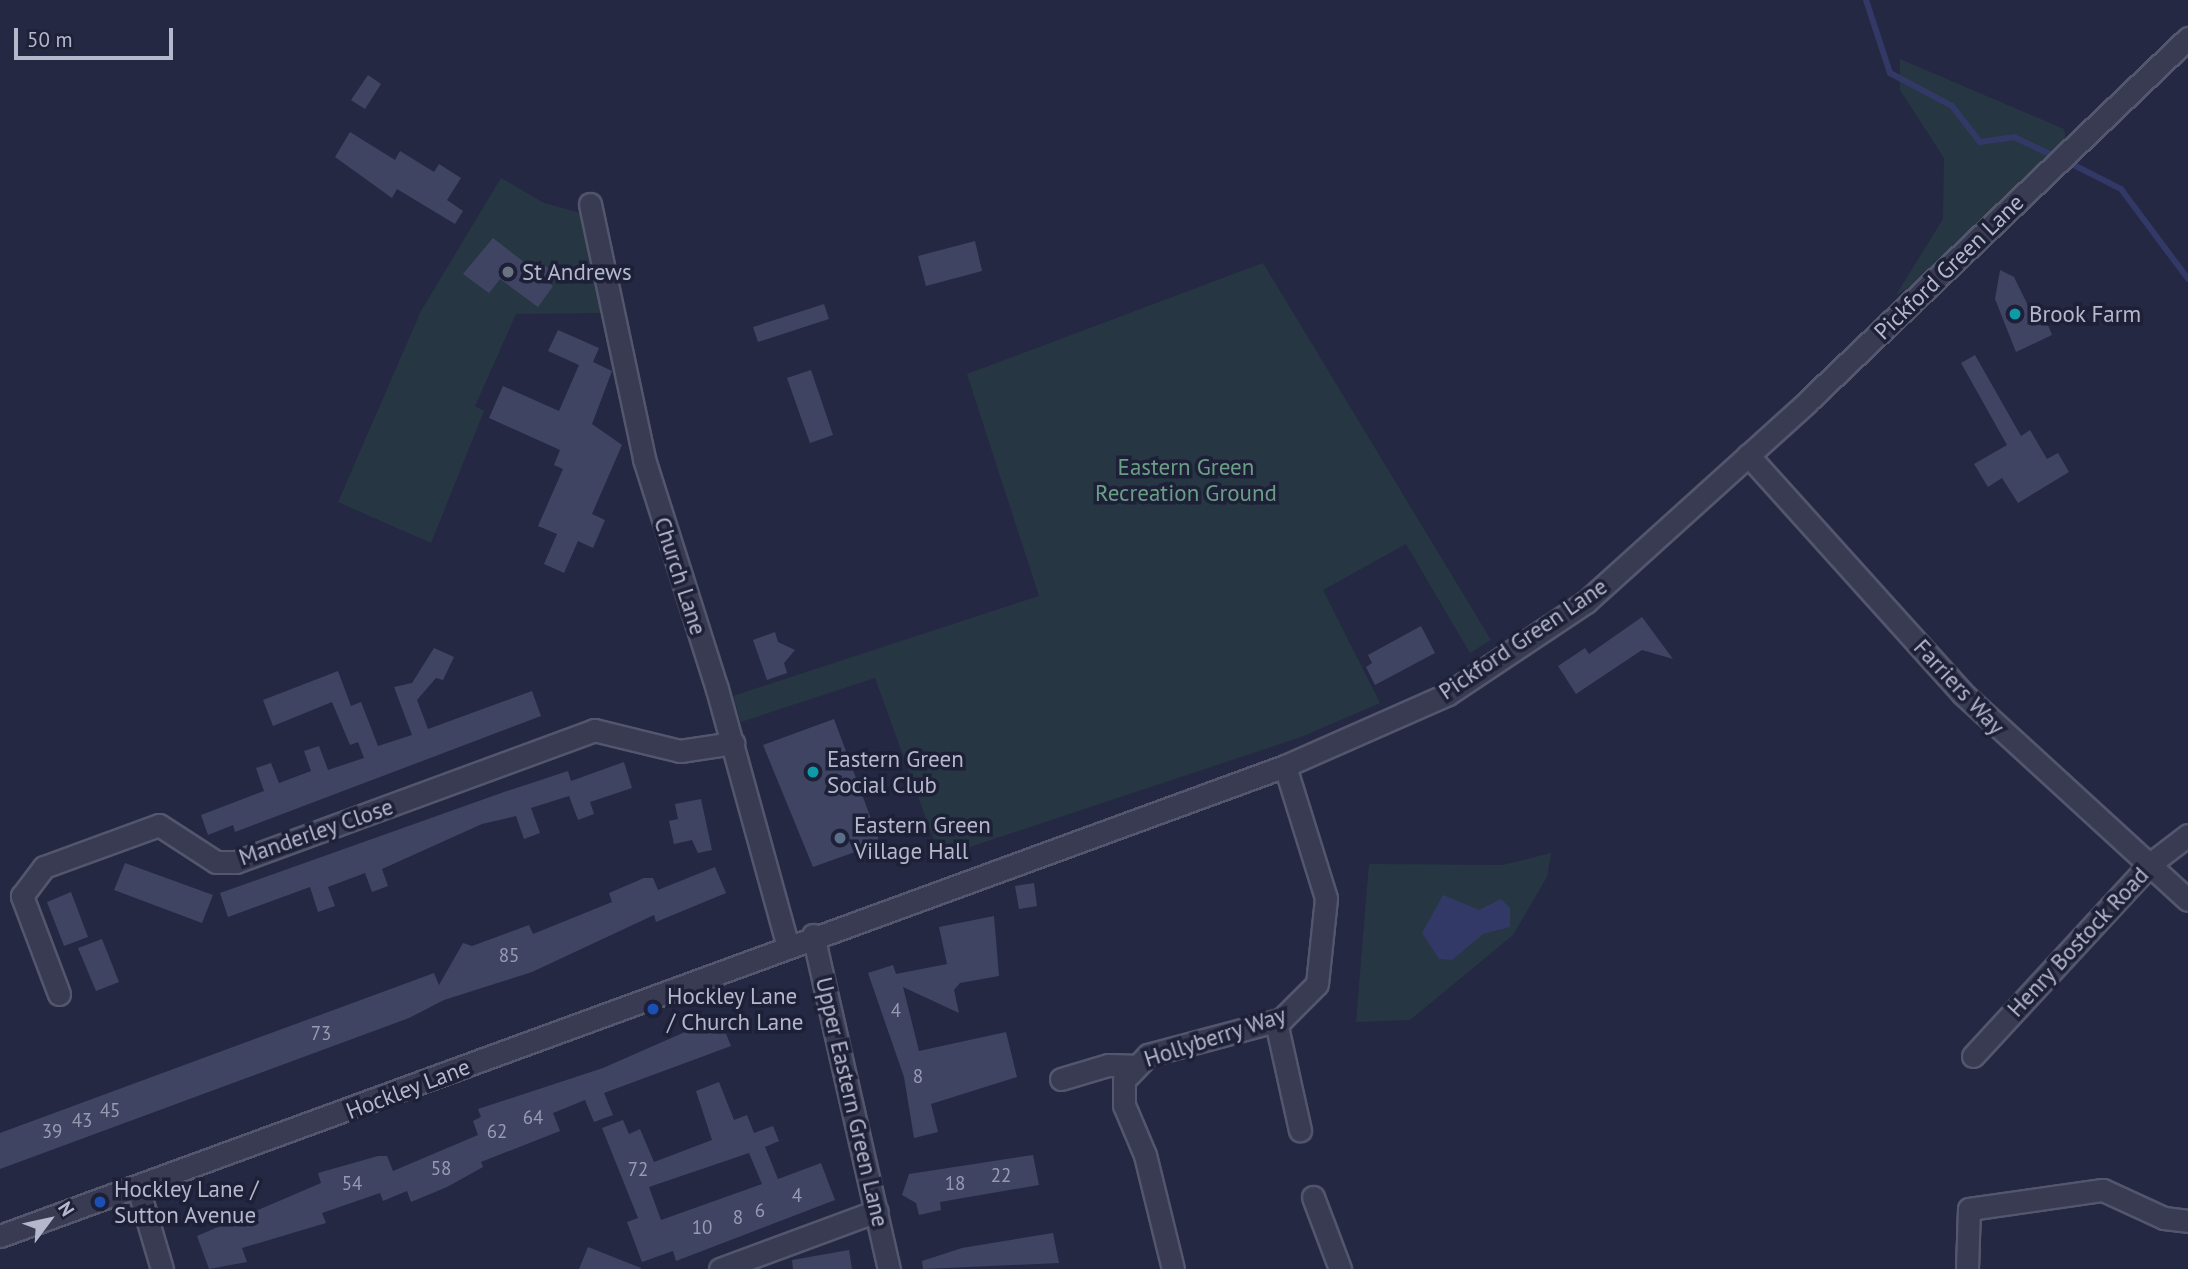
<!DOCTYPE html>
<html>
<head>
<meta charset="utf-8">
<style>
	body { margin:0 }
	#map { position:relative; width:2188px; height:1269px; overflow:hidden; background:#242842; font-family:"PT Sans",sans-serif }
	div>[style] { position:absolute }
	.green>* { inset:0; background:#263743 }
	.water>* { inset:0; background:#323966 }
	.stream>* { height:6px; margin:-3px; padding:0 3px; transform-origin:3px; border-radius:3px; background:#323966 }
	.building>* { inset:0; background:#404463 }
	.roads { filter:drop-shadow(2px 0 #53566c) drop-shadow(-2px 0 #53566c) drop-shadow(0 2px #53566c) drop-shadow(0 -2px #53566c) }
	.minor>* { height:21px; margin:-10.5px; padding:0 10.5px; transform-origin:10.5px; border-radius:10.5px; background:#383b52 }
	.dots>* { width:19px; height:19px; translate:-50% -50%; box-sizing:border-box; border:4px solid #1d2037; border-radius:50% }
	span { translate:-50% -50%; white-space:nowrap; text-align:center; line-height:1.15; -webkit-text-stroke:7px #1d2037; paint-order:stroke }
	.number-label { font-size:19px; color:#989ab2 }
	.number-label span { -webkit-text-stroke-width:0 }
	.street-label { font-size:23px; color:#b5b7cc }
	.poi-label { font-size:23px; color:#b5b7cc }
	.left { translate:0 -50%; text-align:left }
	.park-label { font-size:23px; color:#6a9f86 }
	.north { position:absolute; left:14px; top:1185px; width:70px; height:70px; -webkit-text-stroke:5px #1d2037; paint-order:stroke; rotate:57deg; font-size:19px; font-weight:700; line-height:28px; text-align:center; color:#b5b7cc }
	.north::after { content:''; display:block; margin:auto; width:24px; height:32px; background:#b5b7cc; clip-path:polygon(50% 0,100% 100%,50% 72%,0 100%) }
	.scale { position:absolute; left:14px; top:28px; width:159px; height:32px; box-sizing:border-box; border:4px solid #b5b7cc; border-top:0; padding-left:9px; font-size:21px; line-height:24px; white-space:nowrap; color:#b5b7cc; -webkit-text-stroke:5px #1d2037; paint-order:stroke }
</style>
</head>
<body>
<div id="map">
	<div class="green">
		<i style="clip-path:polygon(1900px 59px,2064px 129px,2066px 140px,1922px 279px,1896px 295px,1943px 219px,1944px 158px,1900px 90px)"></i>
		<i style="clip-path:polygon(501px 178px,544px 203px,580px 213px,601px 313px,516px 314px,475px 406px,484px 411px,431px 543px,338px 502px,421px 311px)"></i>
		<i style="clip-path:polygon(1263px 263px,1491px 640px,1470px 653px,1406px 544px,1323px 590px,1380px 703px,1301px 737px,940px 857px,875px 678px,741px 722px,733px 696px,1039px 596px,967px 374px)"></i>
		<i style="clip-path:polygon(1551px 853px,1547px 877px,1513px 935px,1410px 1020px,1356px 1022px,1369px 864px,1503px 865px)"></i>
	</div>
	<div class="water">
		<i style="clip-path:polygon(1443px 895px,1479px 910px,1501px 899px,1510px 908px,1510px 927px,1483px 934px,1452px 960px,1439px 959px,1422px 933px)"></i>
	</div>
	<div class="stream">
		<i style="left:1866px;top:0;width:77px;rotate:71.8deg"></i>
		<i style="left:1890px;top:73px;width:70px;rotate:28deg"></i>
		<i style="left:1952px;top:106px;width:46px;rotate:52.1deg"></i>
		<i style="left:1980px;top:142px;width:34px;rotate:-8deg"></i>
		<i style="left:2014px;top:137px;width:47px;rotate:25.5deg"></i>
		<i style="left:2066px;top:161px;width:62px;rotate:27deg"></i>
		<i style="left:2121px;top:189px;width:112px;rotate:53.3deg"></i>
	</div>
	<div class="building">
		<i style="clip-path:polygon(368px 75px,381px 84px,365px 109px,351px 100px)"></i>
		<i style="clip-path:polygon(350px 132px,395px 160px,400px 151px,434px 172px,439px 164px,461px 178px,447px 200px,463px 211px,455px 224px,397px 189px,392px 198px,335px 157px)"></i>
		<i style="clip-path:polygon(493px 238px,533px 269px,539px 261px,552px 271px,545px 280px,553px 286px,538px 307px,500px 279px,489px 293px,463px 274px)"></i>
		<i style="clip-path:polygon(975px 241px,982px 271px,926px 286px,918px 256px)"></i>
		<i style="clip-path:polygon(2000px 270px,2014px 277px,2037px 324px,2046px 320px,2052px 335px,2016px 352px,1995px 299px)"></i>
		<i style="clip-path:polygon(824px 304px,829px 319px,758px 342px,753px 327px)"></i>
		<i style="clip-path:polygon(558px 330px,599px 348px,593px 362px,612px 371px,592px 424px,622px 445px,592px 514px,605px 520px,593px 548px,578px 541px,564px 573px,544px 564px,557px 534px,538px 526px,563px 469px,554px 465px,560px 450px,489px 418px,503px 386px,559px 411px,579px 365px,548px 351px)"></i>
		<i style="clip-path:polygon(1975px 355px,2021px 436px,2030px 430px,2047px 459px,2058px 453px,2069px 472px,2018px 503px,2002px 478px,1988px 487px,1974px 464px,2007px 445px,1961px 363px)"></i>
		<i style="clip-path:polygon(811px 370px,833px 435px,810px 443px,787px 378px)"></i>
		<i style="clip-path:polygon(1642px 617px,1673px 659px,1642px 650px,1576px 694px,1558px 666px,1585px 648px,1589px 654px)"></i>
		<i style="clip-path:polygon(1421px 626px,1435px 653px,1375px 685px,1366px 667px,1372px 663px,1368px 655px)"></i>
		<i style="clip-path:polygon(775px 632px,778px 642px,795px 650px,784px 663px,787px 673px,767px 680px,753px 640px)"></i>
		<i style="clip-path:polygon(434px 648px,454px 657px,443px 680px,436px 678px,417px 700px,428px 729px,532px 691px,541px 716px,235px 832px,233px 825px,208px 835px,201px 815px,264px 791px,256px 768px,271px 763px,279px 783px,311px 771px,304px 751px,319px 746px,328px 770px,364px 758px,358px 742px,350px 745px,332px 702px,273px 726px,263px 700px,338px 671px,351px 706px,361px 702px,378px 746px,412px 735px,394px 687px,412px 683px)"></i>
		<i style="clip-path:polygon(834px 719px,880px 843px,813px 867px,763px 745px)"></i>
		<i style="clip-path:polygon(624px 762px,632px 788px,590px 802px,594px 814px,578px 820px,569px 796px,531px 808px,540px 833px,524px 839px,516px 816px,482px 824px,382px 869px,388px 886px,372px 892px,365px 873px,328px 887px,335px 906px,318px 912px,310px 887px,228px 917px,220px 893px,504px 792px,568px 771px,571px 781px)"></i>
		<i style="clip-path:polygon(701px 799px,712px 850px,698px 853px,692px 840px,674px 844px,669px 821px,678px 819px,675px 804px)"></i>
		<i style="clip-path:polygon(125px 863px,213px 895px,202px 923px,114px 890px)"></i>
		<i style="clip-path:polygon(715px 867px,726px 893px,656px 922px,654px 915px,532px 972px,444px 1000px,409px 1018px,0 1169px,0 1133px,434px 973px,439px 985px,463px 943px,472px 946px,529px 925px,533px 934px,612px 902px,609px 893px,644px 878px,653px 878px,658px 890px)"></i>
		<i style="clip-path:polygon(1034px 883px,1037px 906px,1019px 909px,1015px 886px)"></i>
		<i style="clip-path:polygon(71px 892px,88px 937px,64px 946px,47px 902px)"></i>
		<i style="clip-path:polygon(994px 916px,999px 976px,960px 983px,954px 990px,959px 1013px,903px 987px,919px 1051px,1006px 1032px,1017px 1077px,931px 1104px,938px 1132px,914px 1138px,904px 1077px,868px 973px,893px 965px,896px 974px,947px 964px,939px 927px)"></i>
		<i style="clip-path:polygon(102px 939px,119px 982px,96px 991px,78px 948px)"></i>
		<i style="clip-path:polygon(719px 1017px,731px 1046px,604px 1093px,613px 1115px,594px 1122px,585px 1100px,553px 1113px,560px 1131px,481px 1162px,483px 1167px,447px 1187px,411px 1202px,407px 1191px,383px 1201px,380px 1193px,322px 1213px,326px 1223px,242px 1248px,247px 1262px,209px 1269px,197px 1236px,321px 1183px,318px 1173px,378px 1156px,387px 1156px,393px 1171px,478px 1135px,473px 1121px,481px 1117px,478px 1109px,603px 1068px)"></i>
		<i style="clip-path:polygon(evenodd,719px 1082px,734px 1120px,747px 1115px,754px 1133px,773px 1126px,779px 1141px,765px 1147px,778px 1179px,821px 1163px,835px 1200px,676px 1261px,673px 1251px,642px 1262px,627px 1222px,638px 1218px,602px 1128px,623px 1120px,629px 1134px,640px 1129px,654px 1162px,712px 1140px,696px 1091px,719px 1082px,749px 1153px,762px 1184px,661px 1220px,649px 1187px,749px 1153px)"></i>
		<i style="clip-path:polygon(1033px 1155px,1039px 1185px,940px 1202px,941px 1210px,919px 1215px,916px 1203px,902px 1195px,909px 1174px)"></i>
		<i style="clip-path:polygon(1053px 1233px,1059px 1263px,923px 1269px,922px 1261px,962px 1248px)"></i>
		<i style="clip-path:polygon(588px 1247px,641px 1268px,641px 1269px,579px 1269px)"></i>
		<i style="clip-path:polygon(849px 1250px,852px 1269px,793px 1269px,792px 1260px)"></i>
	</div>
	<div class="roads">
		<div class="minor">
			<i style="left:590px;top:204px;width:261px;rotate:78deg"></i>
			<i style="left:644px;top:459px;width:241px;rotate:72.4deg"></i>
			<i style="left:717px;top:689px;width:264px;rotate:74.6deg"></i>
			<i style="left:1748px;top:455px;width:320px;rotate:48deg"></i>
			<i style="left:1962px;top:693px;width:306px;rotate:42.5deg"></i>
			<i style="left:813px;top:935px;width:343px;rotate:77.2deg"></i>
			<i style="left:59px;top:994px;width:105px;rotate:-110.7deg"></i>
			<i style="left:22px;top:896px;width:36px;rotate:-53deg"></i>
			<i style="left:44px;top:867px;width:122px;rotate:-20.1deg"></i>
			<i style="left:159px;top:825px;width:68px;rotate:33deg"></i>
			<i style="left:216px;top:862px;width:20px"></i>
			<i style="left:236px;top:862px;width:382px;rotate:-20.2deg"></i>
			<i style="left:594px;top:730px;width:89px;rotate:13.7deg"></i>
			<i style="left:680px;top:751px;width:54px;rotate:-8.6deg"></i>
			<i style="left:1276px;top:1022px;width:111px;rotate:77.5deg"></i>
			<i style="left:1973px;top:1056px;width:261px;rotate:-47.3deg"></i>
			<i style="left:2150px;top:864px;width:48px;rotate:-37.3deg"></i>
			<i style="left:1061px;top:1079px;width:49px;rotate:-16.6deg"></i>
			<i style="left:1108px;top:1065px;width:24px;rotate:2deg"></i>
			<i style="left:138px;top:1188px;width:84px;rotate:73.5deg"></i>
			<i style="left:1313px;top:1197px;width:77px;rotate:69.4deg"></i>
			<i style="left:0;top:1236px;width:1368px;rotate:-20.09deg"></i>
			<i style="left:1285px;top:766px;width:178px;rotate:-23.8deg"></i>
			<i style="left:1448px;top:694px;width:166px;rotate:-33.7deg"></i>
			<i style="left:1586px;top:602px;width:298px;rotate:-42.1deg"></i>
			<i style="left:1807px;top:402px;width:527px;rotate:-43.69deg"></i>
			<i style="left:720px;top:1269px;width:167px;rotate:-20.3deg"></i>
			<i style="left:1173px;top:1269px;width:117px;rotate:-103.8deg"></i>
			<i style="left:1145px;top:1155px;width:54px;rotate:-112.8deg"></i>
			<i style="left:1124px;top:1105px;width:25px;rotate:-90deg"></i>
			<i style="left:1124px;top:1080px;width:35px;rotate:-46deg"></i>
			<i style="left:1148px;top:1055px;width:139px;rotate:-15deg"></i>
			<i style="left:1282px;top:1019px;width:49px;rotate:-45deg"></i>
			<i style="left:1317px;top:984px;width:86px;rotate:-84deg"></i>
			<i style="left:1326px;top:898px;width:138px;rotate:-107.3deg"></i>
			<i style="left:1967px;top:1269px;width:60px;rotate:-88.1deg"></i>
			<i style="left:1969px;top:1209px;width:135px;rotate:-8.1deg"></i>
			<i style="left:2103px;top:1190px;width:67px;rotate:24.7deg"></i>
			<i style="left:2164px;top:1218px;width:24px;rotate:7deg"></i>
		</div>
	</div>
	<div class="dots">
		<i style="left:508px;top:272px;background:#6b7280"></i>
		<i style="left:2015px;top:314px;background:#0f9aa8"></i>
		<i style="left:813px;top:772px;background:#0f9aa8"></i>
		<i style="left:840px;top:838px;background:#5c6f8a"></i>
		<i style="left:653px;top:1009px;background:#1a4fb4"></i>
		<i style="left:100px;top:1202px;background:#1a4fb4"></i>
	</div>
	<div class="number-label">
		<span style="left:509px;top:956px">85</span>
		<span style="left:896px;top:1011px">4</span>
		<span style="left:321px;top:1034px">73</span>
		<span style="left:918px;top:1077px">8</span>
		<span style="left:110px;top:1111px">45</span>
		<span style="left:533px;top:1118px">64</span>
		<span style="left:82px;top:1121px">43</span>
		<span style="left:52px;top:1132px">39</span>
		<span style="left:497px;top:1132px">62</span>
		<span style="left:441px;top:1169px">58</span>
		<span style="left:638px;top:1170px">72</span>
		<span style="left:1001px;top:1176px">22</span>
		<span style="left:352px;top:1184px">54</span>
		<span style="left:955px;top:1184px">18</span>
		<span style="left:797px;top:1196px">4</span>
		<span style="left:760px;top:1211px">6</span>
		<span style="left:738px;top:1218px">8</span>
		<span style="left:702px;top:1228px">10</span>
	</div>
	<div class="street-label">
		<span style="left:1949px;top:267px;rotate:-44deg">Pickford Green Lane</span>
		<span style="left:680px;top:576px;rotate:72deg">Church Lane</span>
		<span style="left:1523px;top:639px;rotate:-34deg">Pickford Green Lane</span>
		<span style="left:1959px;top:687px;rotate:47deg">Farriers Way</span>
		<span style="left:316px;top:832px;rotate:-19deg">Manderley Close</span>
		<span style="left:2078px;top:942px;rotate:-47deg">Henry Bostock Road</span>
		<span style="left:1215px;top:1037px;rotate:-18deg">Hollyberry Way</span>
		<span style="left:408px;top:1089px;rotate:-21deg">Hockley Lane</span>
		<span style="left:852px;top:1102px;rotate:77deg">Upper Eastern Green Lane</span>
	</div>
	<div class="poi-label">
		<span class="left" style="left:522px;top:272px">St Andrews</span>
		<span class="left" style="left:2029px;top:314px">Brook Farm</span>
		<span class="left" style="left:827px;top:772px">Eastern Green<br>Social Club</span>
		<span class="left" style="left:854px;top:838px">Eastern Green<br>Village Hall</span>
		<span class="left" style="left:667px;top:1009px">Hockley Lane<br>/ Church Lane</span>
		<span class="left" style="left:114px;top:1202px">Hockley Lane /<br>Sutton Avenue</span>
	</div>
	<div class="park-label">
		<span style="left:1186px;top:480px">Eastern Green<br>Recreation Ground</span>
	</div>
	<div class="north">N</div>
	<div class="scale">50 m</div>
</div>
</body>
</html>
